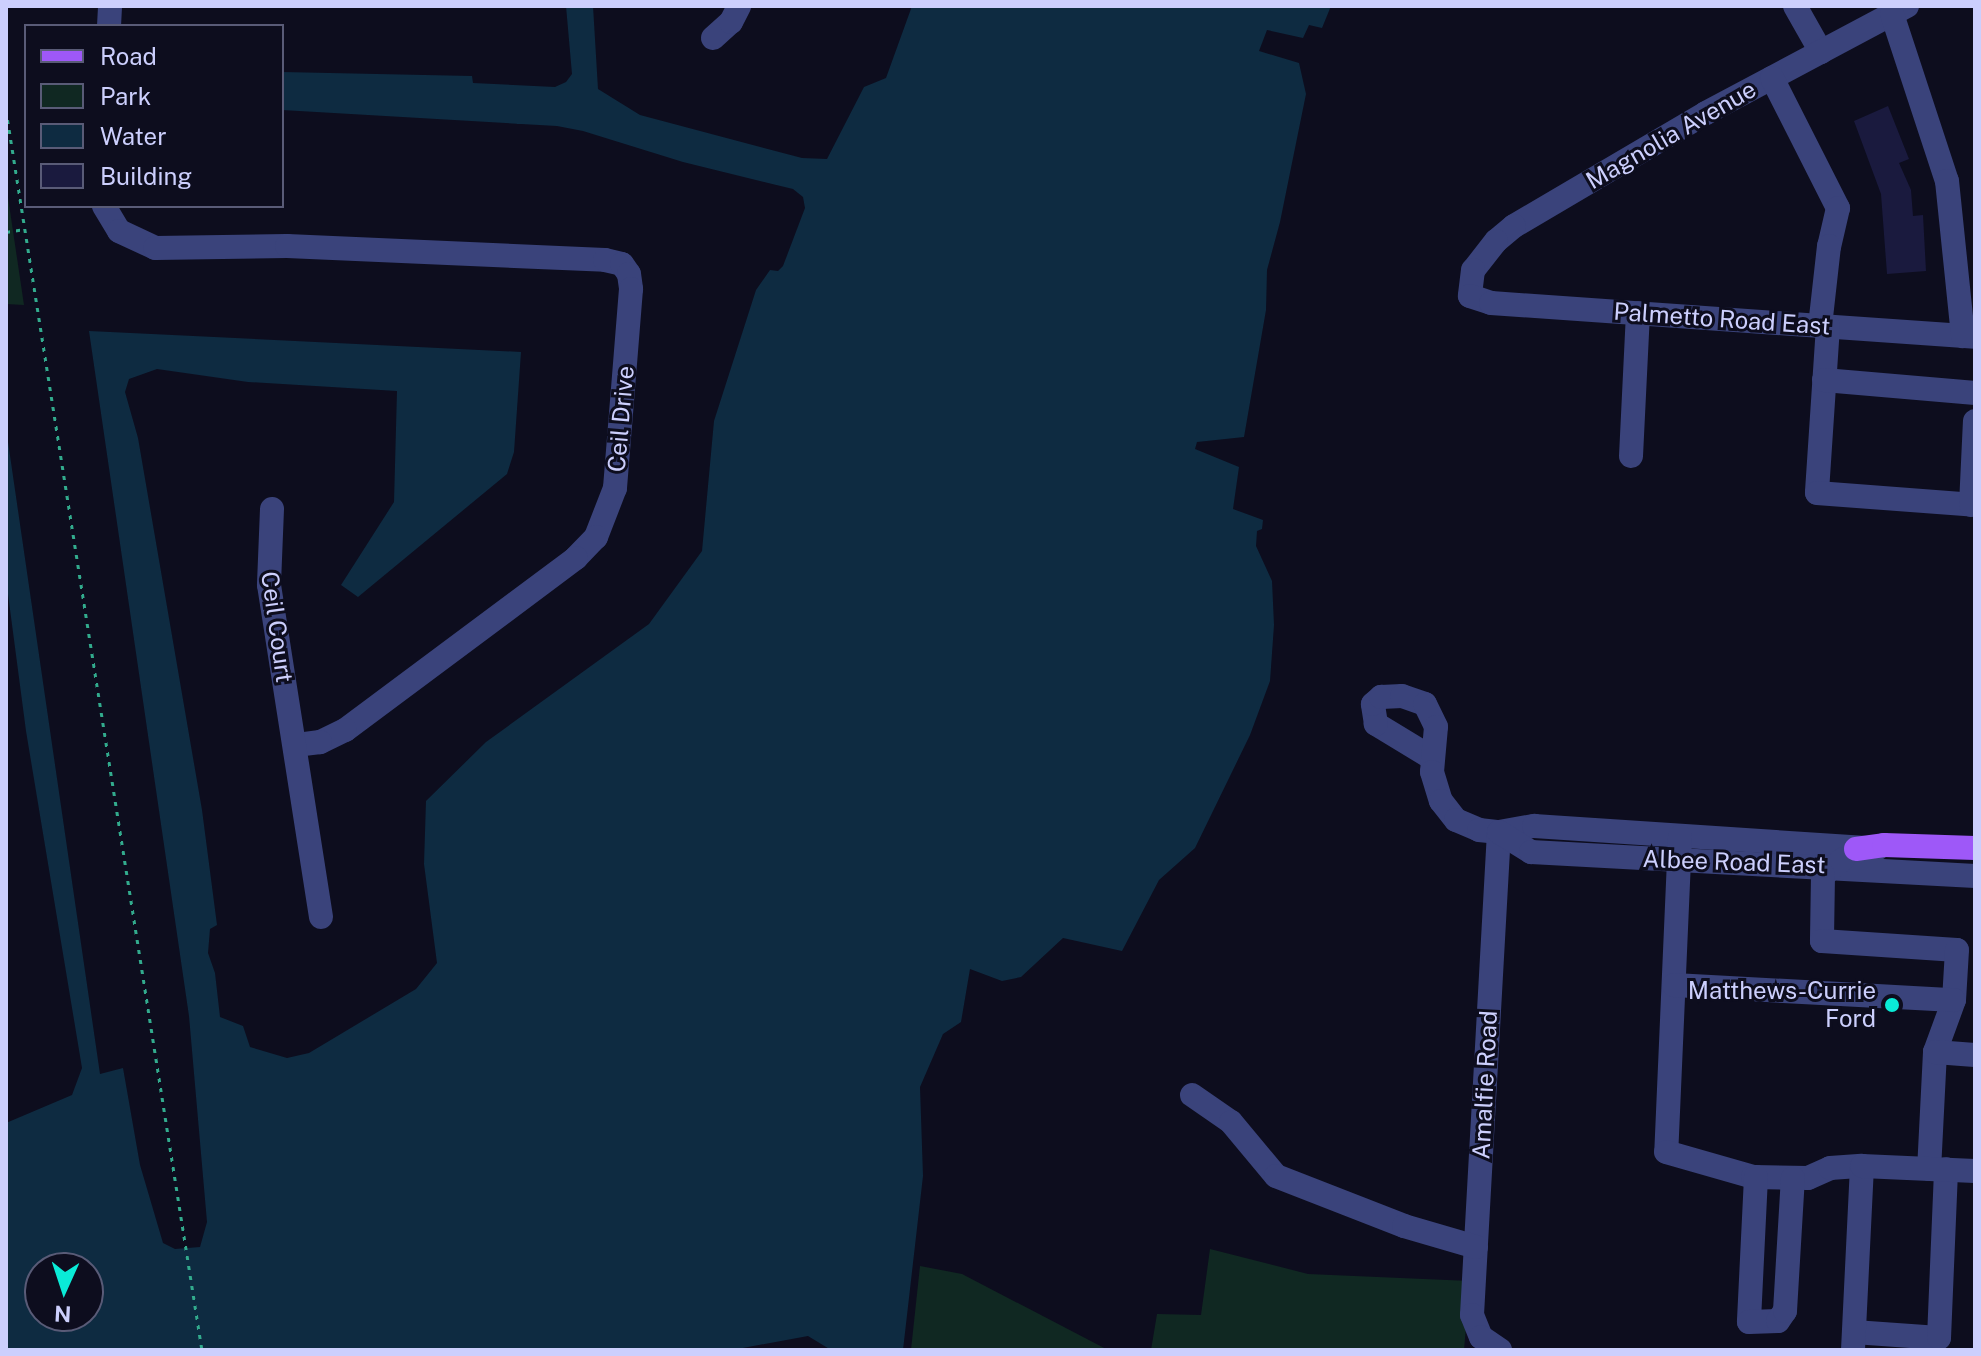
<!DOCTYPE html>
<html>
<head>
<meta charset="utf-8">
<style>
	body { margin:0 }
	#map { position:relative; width:1981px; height:1356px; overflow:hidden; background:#0d0d1e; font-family:"Public Sans",sans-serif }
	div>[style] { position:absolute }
	.green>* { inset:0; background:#102822 }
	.water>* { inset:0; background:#0e2b41 }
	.building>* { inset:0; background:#1a1a3e }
	.path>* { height:3px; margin-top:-1.5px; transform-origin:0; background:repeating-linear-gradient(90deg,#32ab8d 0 4px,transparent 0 10px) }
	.minor>* { height:24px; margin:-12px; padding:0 12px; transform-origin:12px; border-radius:12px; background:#3a437b }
	.major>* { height:24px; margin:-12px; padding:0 12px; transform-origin:12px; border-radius:12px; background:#9e58f8 }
	.dots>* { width:22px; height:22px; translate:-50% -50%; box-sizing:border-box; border:4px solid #0d0d1e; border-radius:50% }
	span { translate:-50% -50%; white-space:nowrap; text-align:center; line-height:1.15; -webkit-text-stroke:6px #0d0d1e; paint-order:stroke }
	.street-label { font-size:24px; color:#cccffd }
	.poi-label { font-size:24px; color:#cccffd }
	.right { translate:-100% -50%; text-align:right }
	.frame { position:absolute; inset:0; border:8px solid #cccffd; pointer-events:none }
	.legend { position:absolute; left:24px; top:24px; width:260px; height:184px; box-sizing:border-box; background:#0d0d1e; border:2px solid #595b77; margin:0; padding:10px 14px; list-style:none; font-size:24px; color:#cccffd }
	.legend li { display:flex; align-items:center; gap:16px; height:40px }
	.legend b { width:40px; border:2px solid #595b77 }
	.north { position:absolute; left:24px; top:1252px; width:80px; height:80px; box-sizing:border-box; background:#0d0d1e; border:2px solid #595b77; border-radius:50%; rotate:183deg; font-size:22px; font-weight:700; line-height:32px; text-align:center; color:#cccffd }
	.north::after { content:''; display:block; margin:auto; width:28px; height:36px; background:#0aebd7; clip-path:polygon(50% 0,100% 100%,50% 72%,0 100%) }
</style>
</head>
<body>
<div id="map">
	<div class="green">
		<i style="clip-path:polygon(6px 184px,24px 305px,6px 304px)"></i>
		<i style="clip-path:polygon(1210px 1249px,1308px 1274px,1470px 1281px,1464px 1350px,1151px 1350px,1157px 1314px,1201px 1315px)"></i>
		<i style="clip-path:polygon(920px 1266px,962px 1274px,1108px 1350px,911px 1350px)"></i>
	</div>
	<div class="water">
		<i style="clip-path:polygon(evenodd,566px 6px,593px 6px,598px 89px,640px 115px,802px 158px,827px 159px,864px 87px,886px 78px,912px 6px,1331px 6px,1322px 28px,1309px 25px,1303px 38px,1267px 30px,1259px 51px,1299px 63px,1306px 94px,1280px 222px,1267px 270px,1266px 310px,1244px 437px,1197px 442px,1195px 449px,1239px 467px,1233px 509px,1263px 520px,1262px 529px,1257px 531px,1256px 546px,1272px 581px,1274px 625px,1270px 681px,1250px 735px,1195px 848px,1159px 880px,1122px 951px,1063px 938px,1021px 977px,1002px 981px,970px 969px,961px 1022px,943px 1034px,920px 1087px,923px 1176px,903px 1350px,831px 1350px,808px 1336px,732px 1350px,6px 1350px,6px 1123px,72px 1095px,82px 1068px,26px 731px,6px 579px,6px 428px,100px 1074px,123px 1068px,140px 1165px,163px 1243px,175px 1249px,200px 1247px,207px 1222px,189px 1016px,89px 331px,521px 352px,514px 452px,507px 474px,358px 597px,341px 585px,394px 502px,397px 391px,248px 382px,157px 369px,129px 379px,125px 392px,138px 438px,202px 810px,217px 925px,210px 929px,208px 953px,215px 973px,220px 1017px,243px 1026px,250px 1047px,287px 1058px,309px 1053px,416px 989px,437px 963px,424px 864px,426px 801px,486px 742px,649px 624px,702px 551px,714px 421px,756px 290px,770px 270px,778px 271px,783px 266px,805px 208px,803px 197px,793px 189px,683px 162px,583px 131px,557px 126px,282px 110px,282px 72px,472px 76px,473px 83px,555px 87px,566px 82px,572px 74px,566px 6px,40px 1268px,88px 1268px,88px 1316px,40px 1316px,40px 1268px)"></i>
	</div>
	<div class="building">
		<i style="clip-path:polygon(1888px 106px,1909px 159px,1899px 163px,1911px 190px,1913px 216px,1923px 215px,1926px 271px,1887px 274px,1881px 194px,1854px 121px)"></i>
	</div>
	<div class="path">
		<i style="left:6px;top:110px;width:1255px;rotate:81.02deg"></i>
		<i style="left:6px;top:232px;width:19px;rotate:-9deg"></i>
	</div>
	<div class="minor">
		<i style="left:1795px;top:6px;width:53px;rotate:60.5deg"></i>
		<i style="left:1907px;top:6px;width:228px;rotate:152deg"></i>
		<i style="left:1706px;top:113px;width:223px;rotate:149.5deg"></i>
		<i style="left:1514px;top:226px;width:23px;rotate:140deg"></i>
		<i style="left:1496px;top:241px;width:37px;rotate:128deg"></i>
		<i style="left:1473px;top:270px;width:26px;rotate:97deg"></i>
		<i style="left:1470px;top:296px;width:22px;rotate:18deg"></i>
		<i style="left:1491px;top:303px;width:485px;rotate:4deg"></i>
		<i style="left:1892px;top:14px;width:176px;rotate:71.8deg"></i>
		<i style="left:1947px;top:181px;width:156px;rotate:84.1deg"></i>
		<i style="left:109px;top:26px;width:20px;rotate:-87deg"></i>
		<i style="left:713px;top:38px;width:24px;rotate:-42deg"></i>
		<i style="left:731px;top:22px;width:18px;rotate:-63deg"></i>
		<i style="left:1772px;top:78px;width:146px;rotate:63.1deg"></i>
		<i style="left:1838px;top:208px;width:39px;rotate:103deg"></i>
		<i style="left:1829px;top:246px;width:81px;rotate:96.4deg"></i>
		<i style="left:104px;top:206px;width:29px;rotate:59deg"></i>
		<i style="left:119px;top:231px;width:40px;rotate:25deg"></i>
		<i style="left:155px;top:248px;width:132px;rotate:-0.9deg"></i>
		<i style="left:287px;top:246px;width:318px;rotate:2.5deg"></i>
		<i style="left:605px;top:260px;width:17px;rotate:13deg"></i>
		<i style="left:622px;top:264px;width:12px;rotate:55deg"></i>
		<i style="left:629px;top:274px;width:15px;rotate:82deg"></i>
		<i style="left:631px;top:289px;width:200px;rotate:94.6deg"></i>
		<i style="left:615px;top:488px;width:53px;rotate:111.2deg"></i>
		<i style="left:596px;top:537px;width:29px;rotate:134deg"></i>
		<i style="left:576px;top:558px;width:288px;rotate:143.3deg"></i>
		<i style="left:345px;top:730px;width:28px;rotate:154deg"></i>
		<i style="left:320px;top:742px;width:25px;rotate:173deg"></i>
		<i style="left:1828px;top:326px;width:167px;rotate:93.8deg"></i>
		<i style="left:1817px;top:493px;width:158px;rotate:4.3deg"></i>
		<i style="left:1824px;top:380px;width:152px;rotate:4.9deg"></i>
		<i style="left:1631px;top:456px;width:143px;rotate:-87.2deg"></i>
		<i style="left:1971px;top:505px;width:84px;rotate:-87.3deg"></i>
		<i style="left:272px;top:509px;width:76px;rotate:92.3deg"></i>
		<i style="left:269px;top:585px;width:336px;rotate:81.1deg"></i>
		<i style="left:1432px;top:758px;width:66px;rotate:-148.7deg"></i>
		<i style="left:1376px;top:724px;width:20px;rotate:-99deg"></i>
		<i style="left:1373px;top:704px;width:11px;rotate:-41deg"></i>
		<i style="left:1381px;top:697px;width:21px;rotate:-3deg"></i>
		<i style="left:1402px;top:696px;width:24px;rotate:19deg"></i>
		<i style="left:1425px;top:704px;width:25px;rotate:64deg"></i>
		<i style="left:1436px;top:727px;width:45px;rotate:95.1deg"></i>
		<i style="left:1432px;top:772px;width:30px;rotate:73deg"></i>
		<i style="left:1441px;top:801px;width:24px;rotate:52deg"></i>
		<i style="left:1456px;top:820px;width:25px;rotate:23deg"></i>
		<i style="left:1479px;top:830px;width:20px;rotate:6deg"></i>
		<i style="left:1499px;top:832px;width:36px;rotate:-10deg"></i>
		<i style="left:1534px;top:826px;width:344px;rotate:3.8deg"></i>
		<i style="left:1499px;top:832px;width:484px;rotate:93.2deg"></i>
		<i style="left:1472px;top:1315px;width:24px;rotate:68deg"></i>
		<i style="left:1481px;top:1337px;width:23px;rotate:34deg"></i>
		<i style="left:1499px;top:832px;width:38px;rotate:32deg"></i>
		<i style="left:1531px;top:852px;width:445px;rotate:3.1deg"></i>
		<i style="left:1680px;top:837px;width:315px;rotate:92.5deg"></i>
		<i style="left:1666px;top:1152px;width:91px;rotate:16deg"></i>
		<i style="left:1753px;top:1177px;width:55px;rotate:1deg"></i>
		<i style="left:1808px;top:1178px;width:24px;rotate:-24deg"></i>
		<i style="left:1830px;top:1168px;width:32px;rotate:-4deg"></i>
		<i style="left:1843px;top:859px;width:26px;rotate:141deg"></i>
		<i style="left:1823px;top:875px;width:66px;rotate:90.9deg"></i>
		<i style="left:1822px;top:941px;width:135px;rotate:3.8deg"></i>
		<i style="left:1957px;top:950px;width:50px;rotate:93.4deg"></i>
		<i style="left:1954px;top:1000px;width:55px;rotate:110.1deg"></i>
		<i style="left:1935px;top:1052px;width:117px;rotate:92.9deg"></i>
		<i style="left:1674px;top:985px;width:280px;rotate:3.1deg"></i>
		<i style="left:1935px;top:1052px;width:40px;rotate:4.3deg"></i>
		<i style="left:1192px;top:1095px;width:47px;rotate:34.7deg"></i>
		<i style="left:1231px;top:1122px;width:70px;rotate:50.2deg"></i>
		<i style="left:1276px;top:1176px;width:137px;rotate:21.3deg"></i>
		<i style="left:1404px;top:1226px;width:75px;rotate:16.3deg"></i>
		<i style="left:1756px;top:1177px;width:145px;rotate:92.8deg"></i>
		<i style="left:1749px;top:1322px;width:29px;rotate:-2deg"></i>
		<i style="left:1778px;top:1321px;width:12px;rotate:-55deg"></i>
		<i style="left:1785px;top:1311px;width:133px;rotate:-86.6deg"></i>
		<i style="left:1854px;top:1332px;width:85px;rotate:4deg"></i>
		<i style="left:1939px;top:1338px;width:169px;rotate:-87.6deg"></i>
		<i style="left:1853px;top:1350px;width:184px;rotate:-87.2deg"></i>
		<i style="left:1862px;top:1166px;width:113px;rotate:2.5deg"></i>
	</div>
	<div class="major">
		<i style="left:1856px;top:849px;width:28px;rotate:-8deg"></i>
		<i style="left:1884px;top:845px;width:91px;rotate:1.9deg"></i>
	</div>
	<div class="dots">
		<i style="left:1892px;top:1005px;background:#0aebd7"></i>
	</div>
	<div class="street-label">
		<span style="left:1671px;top:135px;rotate:-30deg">Magnolia Avenue</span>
		<span style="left:1722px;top:319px;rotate:4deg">Palmetto Road East</span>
		<span style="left:621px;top:419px;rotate:-85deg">Ceil Drive</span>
		<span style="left:277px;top:627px;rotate:82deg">Ceil Court</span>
		<span style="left:1734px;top:862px;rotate:2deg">Albee Road East</span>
		<span style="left:1485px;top:1085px;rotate:-87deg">Amalfie Road</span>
	</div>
	<div class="poi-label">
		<span class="right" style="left:1876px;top:1005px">Matthews-Currie<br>Ford</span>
	</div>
	<div class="frame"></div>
	<ul class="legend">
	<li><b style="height:10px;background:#9e58f8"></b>Road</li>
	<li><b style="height:22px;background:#102822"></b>Park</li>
	<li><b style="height:22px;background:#0e2b41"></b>Water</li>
	<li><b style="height:22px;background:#1a1a3e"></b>Building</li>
	</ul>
	<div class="north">N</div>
</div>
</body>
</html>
